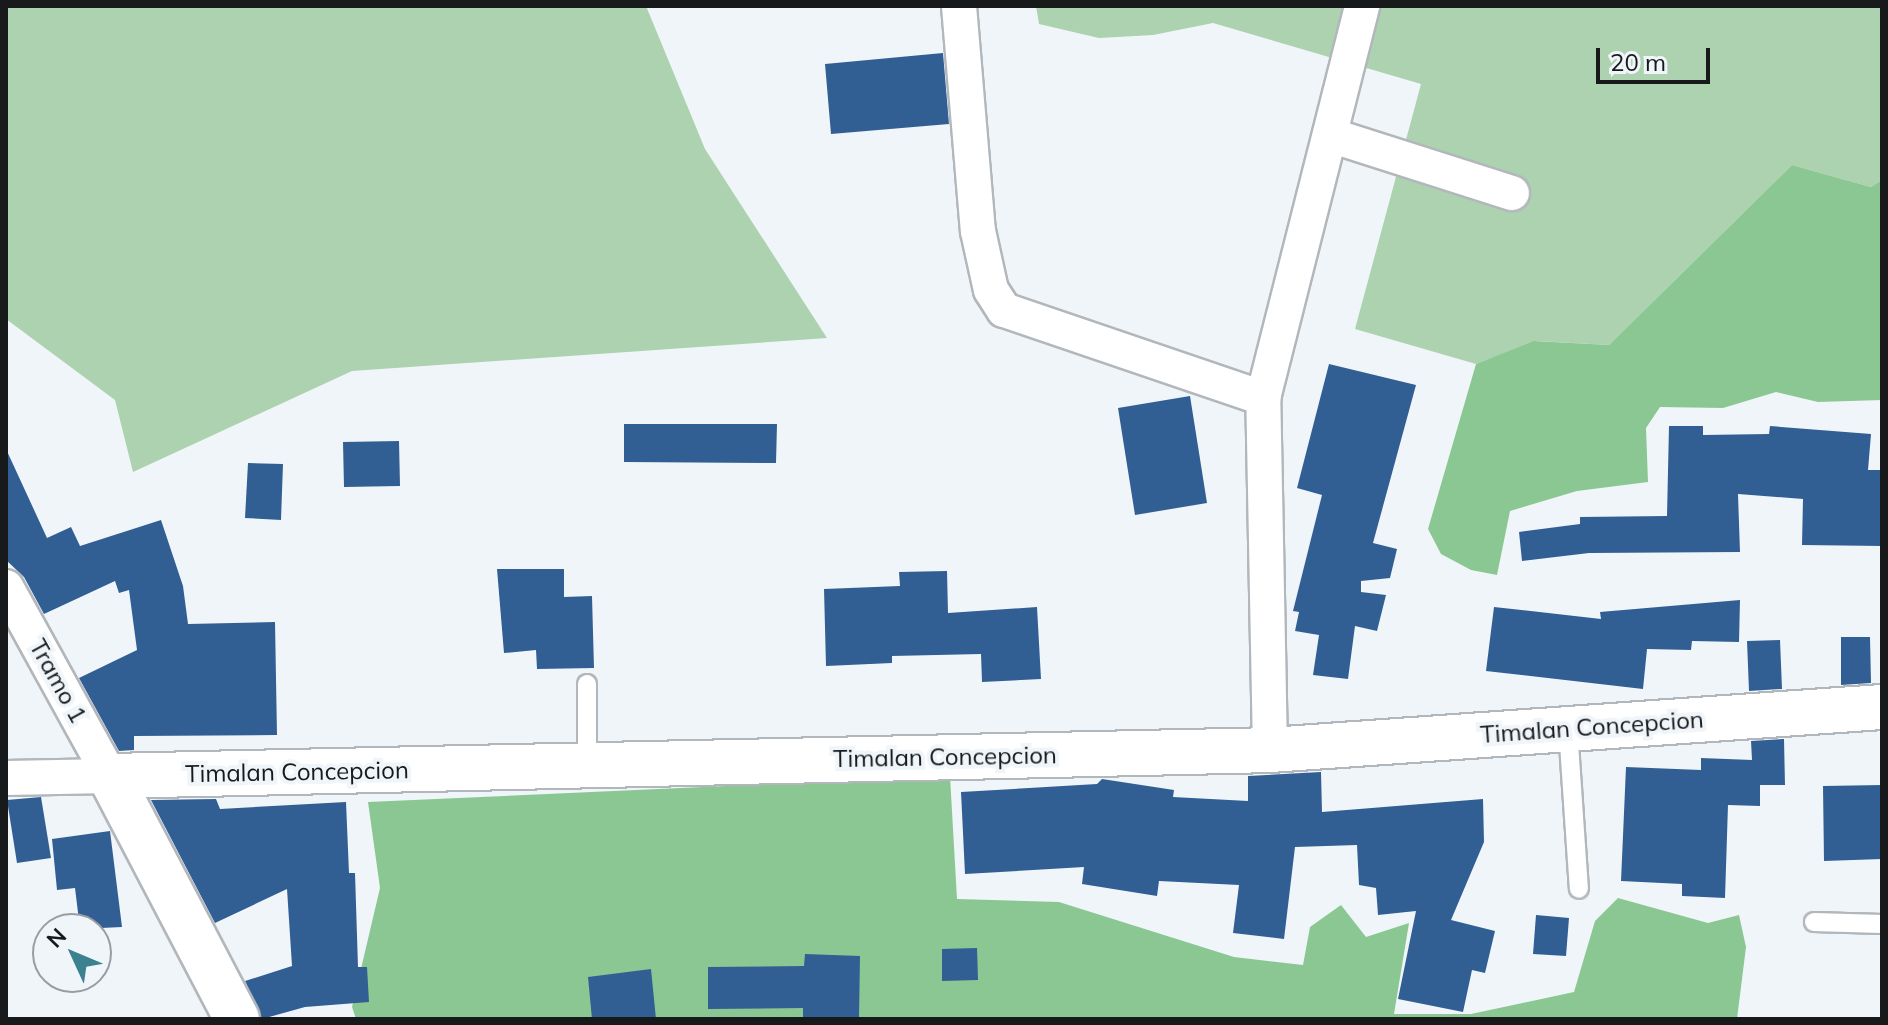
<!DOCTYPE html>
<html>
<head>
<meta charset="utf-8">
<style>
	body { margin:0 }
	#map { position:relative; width:1888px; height:1025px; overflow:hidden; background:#f0f5fa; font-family:Mulish,sans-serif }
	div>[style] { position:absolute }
	.green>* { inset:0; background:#acd2af }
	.forest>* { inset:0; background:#8bc792 }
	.building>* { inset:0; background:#325f93 }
	.roads { filter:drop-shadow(2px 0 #b2b7bc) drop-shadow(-2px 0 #b2b7bc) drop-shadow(0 2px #b2b7bc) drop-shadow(0 -2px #b2b7bc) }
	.service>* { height:18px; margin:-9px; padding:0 9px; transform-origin:9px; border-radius:9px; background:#fff }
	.minor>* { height:34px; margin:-17px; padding:0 17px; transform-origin:17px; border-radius:17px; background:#fff }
	.tertiary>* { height:44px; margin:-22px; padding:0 22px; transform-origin:22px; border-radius:22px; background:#fff }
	span { translate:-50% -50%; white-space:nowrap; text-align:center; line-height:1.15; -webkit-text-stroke:8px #f0f5fa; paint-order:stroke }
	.street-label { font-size:24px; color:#17191b }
	.frame { position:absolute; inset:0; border:8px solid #17191b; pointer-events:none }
	.north { position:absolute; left:32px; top:913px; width:80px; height:80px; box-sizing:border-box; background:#f0f5fa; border:2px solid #999da1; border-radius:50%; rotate:314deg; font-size:22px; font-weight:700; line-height:32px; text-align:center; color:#17191b }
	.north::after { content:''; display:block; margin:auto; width:28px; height:36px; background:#3c818f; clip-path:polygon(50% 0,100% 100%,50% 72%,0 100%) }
	.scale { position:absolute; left:1596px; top:48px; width:114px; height:36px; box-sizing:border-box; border:4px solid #17191b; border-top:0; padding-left:10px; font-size:24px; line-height:28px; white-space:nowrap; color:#17191b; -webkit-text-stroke:6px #f0f5fa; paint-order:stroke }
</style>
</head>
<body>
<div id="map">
	<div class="green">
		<i style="clip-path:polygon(6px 6px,646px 6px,705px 149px,827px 338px,352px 371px,133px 472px,115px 400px,6px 319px)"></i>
		<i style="clip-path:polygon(1036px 6px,1882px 6px,1882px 180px,1871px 187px,1792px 165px,1609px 345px,1537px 341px,1476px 364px,1355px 329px,1421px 84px,1213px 23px,1153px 35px,1099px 38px,1039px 24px)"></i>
	</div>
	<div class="forest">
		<i style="clip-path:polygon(1792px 165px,1871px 187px,1882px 180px,1882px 400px,1818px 402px,1776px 392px,1723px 408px,1660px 407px,1646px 428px,1648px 482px,1577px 491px,1510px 511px,1497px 575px,1471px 570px,1441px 554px,1428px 529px,1476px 364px,1534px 341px,1609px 345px)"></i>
		<i style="clip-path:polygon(950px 776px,957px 899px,1059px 902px,1234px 957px,1303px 965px,1310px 927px,1341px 905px,1366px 937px,1409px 923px,1394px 1014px,1471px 1014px,1574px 992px,1595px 921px,1618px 898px,1708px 923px,1739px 915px,1746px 947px,1737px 1019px,356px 1019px,352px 1007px,380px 888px,368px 802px)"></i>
	</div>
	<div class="building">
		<i style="clip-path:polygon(943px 53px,949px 124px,831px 134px,825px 64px)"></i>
		<i style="clip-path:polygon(1329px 364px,1416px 385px,1373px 543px,1397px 549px,1390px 578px,1361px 581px,1361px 592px,1386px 595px,1377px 631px,1355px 626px,1348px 679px,1313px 675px,1319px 635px,1295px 631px,1299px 612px,1293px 611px,1322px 495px,1297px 488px)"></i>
		<i style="clip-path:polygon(1190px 396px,1207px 503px,1135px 515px,1118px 408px)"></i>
		<i style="clip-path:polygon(624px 424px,777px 424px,776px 463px,624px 462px)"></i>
		<i style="clip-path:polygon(1669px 426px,1703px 426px,1703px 435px,1769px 434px,1770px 426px,1871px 434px,1868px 470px,1882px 470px,1882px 546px,1802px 545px,1803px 499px,1738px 494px,1740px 552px,1589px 553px,1522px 561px,1519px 532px,1580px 524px,1580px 517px,1667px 516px)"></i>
		<i style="clip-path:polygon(399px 441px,400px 486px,344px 487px,343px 442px)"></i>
		<i style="clip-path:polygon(6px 449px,47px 538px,71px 527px,80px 546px,161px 520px,183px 586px,188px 624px,275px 622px,277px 735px,134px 736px,134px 750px,119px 751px,79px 678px,137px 650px,129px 590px,119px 593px,115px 581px,44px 614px,24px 577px,6px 560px)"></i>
		<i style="clip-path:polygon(248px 463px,283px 464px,281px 520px,245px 518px)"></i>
		<i style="clip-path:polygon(497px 569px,564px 569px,564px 597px,592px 596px,594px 668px,537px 669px,536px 650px,504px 653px)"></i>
		<i style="clip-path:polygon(947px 571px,948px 613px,1037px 607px,1041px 679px,982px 682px,981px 654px,892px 656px,892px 663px,826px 666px,824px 589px,900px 586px,899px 572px)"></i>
		<i style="clip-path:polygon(1740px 600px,1739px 642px,1692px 641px,1691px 650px,1647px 649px,1643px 689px,1486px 671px,1494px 607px,1601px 619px,1600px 612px)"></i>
		<i style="clip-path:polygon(1841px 637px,1870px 637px,1871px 683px,1841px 685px)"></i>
		<i style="clip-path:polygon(1780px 640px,1782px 689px,1749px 691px,1747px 641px)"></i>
		<i style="clip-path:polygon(1784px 739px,1785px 785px,1760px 785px,1760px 806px,1728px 805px,1725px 898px,1682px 896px,1682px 884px,1621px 881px,1626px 767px,1701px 770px,1701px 758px,1752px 760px,1751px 741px)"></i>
		<i style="clip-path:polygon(1321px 772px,1322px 812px,1483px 799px,1484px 842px,1451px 920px,1495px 931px,1485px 973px,1472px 970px,1463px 1012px,1398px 999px,1416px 911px,1378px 915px,1376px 888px,1359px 885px,1357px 845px,1295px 847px,1284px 939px,1233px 933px,1239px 885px,1159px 881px,1157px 896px,1082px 884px,1084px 867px,965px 874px,961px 792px,1097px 784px,1102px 779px,1174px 790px,1173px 797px,1248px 801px,1248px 776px)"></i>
		<i style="clip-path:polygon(1882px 785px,1882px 859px,1824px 861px,1823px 786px)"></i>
		<i style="clip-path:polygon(41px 797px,51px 858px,17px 863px,7px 800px)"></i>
		<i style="clip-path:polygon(216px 799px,220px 809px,346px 802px,349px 873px,355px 873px,358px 967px,367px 967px,369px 1002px,305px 1007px,262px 1019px,245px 981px,292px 966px,287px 889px,215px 923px,151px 800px)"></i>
		<i style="clip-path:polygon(110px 831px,122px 927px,80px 929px,75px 888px,57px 890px,52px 839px)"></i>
		<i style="clip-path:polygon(1536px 915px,1569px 918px,1566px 956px,1533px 954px)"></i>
		<i style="clip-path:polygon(977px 948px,978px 980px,942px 981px,942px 949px)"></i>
		<i style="clip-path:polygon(805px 954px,860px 956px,859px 1019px,803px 1019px,803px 1008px,708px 1009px,708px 967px,804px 966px)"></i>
		<i style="clip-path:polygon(651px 969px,656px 1019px,592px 1019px,588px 977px)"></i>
	</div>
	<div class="roads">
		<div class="service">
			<i style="left:587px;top:684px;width:81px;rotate:90deg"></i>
			<i style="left:1568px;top:729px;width:160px;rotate:86.1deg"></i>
			<i style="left:1814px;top:922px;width:68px;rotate:1.7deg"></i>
		</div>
		<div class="minor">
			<i style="left:959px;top:6px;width:226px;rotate:85.2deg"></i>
			<i style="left:978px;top:231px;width:60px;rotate:77.6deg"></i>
			<i style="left:991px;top:290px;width:24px;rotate:57deg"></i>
			<i style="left:1004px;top:310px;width:274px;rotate:18.8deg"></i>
			<i style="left:1330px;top:135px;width:191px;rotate:17.7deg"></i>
			<i style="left:6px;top:587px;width:216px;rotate:61.2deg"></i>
			<i style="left:110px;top:776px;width:104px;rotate:178.9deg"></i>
			<i style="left:1270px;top:750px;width:352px;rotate:-91.1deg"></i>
			<i style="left:1263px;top:398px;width:404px;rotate:-75.8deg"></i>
		</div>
		<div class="tertiary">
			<i style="left:237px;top:1019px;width:274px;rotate:-117.6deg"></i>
			<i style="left:110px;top:776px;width:1160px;rotate:-1.28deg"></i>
			<i style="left:1270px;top:750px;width:614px;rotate:-4.02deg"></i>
		</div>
	</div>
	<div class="street-label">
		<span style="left:58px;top:681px;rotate:61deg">Tramo 1</span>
		<span style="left:1592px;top:727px;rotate:-4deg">Timalan Concepcion</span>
		<span style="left:945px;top:757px;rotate:-1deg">Timalan Concepcion</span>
		<span style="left:297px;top:772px;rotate:-1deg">Timalan Concepcion</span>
	</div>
	<div class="frame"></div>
	<div class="north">N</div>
	<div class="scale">20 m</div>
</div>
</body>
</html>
